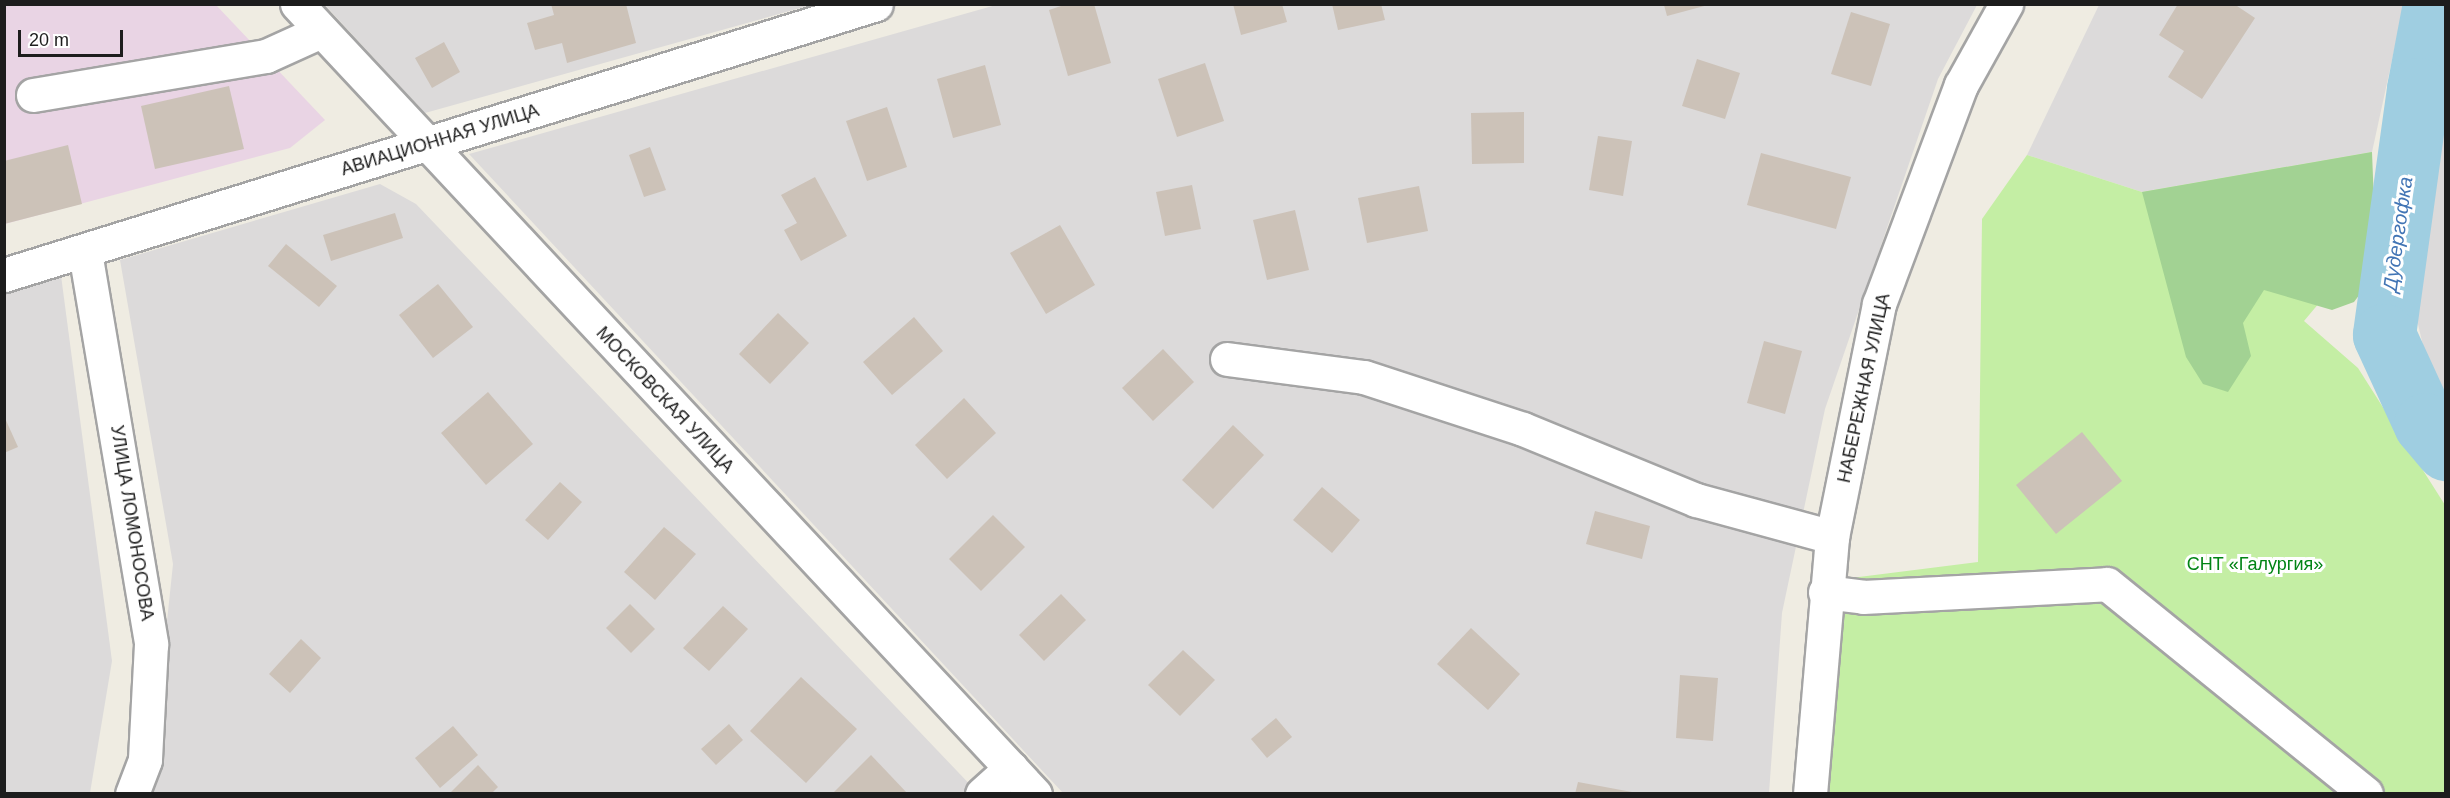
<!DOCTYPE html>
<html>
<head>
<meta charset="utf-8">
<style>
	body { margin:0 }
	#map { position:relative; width:2450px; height:798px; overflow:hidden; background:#efece2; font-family:Helvetica,sans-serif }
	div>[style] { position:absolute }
	.residential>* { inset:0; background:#dcdada }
	.industrial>* { inset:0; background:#e9d4e4 }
	.grass>* { inset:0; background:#c4eea4 }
	.forest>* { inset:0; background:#a2d293 }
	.river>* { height:63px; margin:-31.5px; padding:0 31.5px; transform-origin:31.5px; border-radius:31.5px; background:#9fcee1 }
	.building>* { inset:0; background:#ccc2b8 }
	.roads { filter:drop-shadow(2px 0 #a4a4a4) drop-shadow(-2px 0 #a4a4a4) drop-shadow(0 2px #a4a4a4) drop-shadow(0 -2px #a4a4a4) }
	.minor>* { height:33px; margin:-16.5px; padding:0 16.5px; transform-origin:16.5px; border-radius:16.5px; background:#fff }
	span { translate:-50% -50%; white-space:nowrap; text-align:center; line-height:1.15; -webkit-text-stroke:6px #fff; paint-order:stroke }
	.street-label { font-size:18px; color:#1d1d1d }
	.park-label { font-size:18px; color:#028415 }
	.water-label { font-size:20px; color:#4275b5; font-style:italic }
	.frame { position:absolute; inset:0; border:6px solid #1d1d1d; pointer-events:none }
	.scale { position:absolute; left:18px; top:30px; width:105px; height:27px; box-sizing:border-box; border:3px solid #1d1d1d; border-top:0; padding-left:8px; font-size:18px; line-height:21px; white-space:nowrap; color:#1d1d1d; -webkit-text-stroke:4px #fff; paint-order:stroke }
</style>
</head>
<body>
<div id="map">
	<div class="residential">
		<i style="clip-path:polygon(325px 5px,811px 5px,425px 113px)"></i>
		<i style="clip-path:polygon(996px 5px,1977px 5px,1938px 79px,1825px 409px,1782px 613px,1769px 793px,1063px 793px,469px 154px)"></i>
		<i style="clip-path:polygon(2099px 5px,2404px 5px,2372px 152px,2142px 192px,2027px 155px)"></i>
		<i style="clip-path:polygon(2445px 85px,2445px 408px,2435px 396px,2412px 299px)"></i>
		<i style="clip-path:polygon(380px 184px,416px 204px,978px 793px,149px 793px,173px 564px,120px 260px)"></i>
		<i style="clip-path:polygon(60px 268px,112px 661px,90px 793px,5px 794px,5px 284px)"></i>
	</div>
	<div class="industrial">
		<i style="clip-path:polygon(5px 5px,216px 5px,325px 120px,290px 148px,5px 224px)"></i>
	</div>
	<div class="grass">
		<i style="clip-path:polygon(2372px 152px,2351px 265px,2304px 321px,2358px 368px,2445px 505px,2445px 793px,1829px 794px,1843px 579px,1978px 562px,1982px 219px,2027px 155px,2142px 192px)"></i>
	</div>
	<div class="forest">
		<i style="clip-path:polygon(2372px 152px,2376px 254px,2372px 278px,2354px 302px,2332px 310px,2264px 290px,2243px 323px,2251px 356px,2228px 392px,2203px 384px,2186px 357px,2142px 192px)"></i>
	</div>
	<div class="river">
		<i style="left:2434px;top:4px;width:86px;rotate:100.7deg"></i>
		<i style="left:2418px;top:89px;width:248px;rotate:97.9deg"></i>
		<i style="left:2384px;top:335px;width:98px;rotate:65.3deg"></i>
		<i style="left:2425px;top:424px;width:33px;rotate:50deg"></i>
	</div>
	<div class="building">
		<i style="clip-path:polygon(551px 4px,626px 4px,636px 43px,567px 63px,562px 43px,535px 50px,527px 23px,554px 15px)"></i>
		<i style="clip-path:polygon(1067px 4px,1094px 4px,1111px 63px,1068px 76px,1049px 10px)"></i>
		<i style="clip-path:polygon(1233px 4px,1282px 4px,1287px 22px,1241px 35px)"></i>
		<i style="clip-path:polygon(1332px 4px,1381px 4px,1385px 20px,1338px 30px)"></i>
		<i style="clip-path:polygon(2178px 4px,2234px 4px,2255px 18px,2202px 99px,2168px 77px,2184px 51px,2159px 35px)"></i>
		<i style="clip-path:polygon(1664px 5px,1708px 5px,1667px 16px)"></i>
		<i style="clip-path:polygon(1851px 12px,1890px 24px,1871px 86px,1831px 74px)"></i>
		<i style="clip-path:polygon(444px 42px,460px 72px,432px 88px,415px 58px)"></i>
		<i style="clip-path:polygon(1697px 59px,1740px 73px,1725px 119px,1682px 106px)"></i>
		<i style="clip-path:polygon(1205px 63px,1224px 121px,1177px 137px,1158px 79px)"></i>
		<i style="clip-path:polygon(985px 65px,1001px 125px,953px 138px,937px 79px)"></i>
		<i style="clip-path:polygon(229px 86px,244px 149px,155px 169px,141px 106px)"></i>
		<i style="clip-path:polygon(887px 107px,907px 167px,867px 181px,846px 121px)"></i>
		<i style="clip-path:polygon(1524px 112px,1524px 163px,1472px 164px,1471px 113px)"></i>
		<i style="clip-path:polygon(1598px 136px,1632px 141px,1623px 196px,1589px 190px)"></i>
		<i style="clip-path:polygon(68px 145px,82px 204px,4px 224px,4px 161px)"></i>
		<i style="clip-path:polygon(650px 147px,666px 190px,644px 197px,629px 155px)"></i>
		<i style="clip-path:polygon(1761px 153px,1851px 177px,1836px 229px,1747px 205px)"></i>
		<i style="clip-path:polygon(815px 177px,847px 236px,801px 261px,784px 230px,797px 223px,781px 195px)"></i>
		<i style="clip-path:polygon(1192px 185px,1201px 229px,1165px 236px,1156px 192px)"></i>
		<i style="clip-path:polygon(1419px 186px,1428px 231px,1367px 243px,1358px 198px)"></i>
		<i style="clip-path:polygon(1295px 210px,1309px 270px,1267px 280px,1253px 220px)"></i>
		<i style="clip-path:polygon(395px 213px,403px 238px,331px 261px,323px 235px)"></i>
		<i style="clip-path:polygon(1060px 225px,1095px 285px,1046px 314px,1010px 253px)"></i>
		<i style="clip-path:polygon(286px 244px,337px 286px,319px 307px,268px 266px)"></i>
		<i style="clip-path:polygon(438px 284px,473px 327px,433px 358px,399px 315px)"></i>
		<i style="clip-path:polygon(778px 313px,809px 343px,770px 384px,739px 354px)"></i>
		<i style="clip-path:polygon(914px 317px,943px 351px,892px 395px,863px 362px)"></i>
		<i style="clip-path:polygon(1764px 341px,1802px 351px,1785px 414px,1747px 403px)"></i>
		<i style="clip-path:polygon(1163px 349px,1194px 382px,1153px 421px,1122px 388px)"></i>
		<i style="clip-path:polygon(488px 392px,533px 444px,486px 485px,441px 433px)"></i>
		<i style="clip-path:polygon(964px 398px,996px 433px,947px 479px,915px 445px)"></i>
		<i style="clip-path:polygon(4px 416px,18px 447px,4px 453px)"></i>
		<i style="clip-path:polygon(1233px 425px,1264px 455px,1213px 509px,1182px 480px)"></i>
		<i style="clip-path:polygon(2082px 432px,2122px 481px,2056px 534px,2016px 485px)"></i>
		<i style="clip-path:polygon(560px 482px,582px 502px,548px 540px,525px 520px)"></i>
		<i style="clip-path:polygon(1322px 487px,1360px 520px,1332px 553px,1293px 520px)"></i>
		<i style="clip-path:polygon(1595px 511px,1650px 526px,1642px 559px,1586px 544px)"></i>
		<i style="clip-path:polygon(993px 515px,1025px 547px,981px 591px,949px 559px)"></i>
		<i style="clip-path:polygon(664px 527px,696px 554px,655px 600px,624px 572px)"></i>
		<i style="clip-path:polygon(1061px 594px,1086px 620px,1044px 661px,1019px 635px)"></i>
		<i style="clip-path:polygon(630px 604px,655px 629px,631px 653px,606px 628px)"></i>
		<i style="clip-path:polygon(723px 606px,748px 629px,709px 671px,683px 648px)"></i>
		<i style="clip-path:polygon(1471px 628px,1520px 674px,1488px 710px,1437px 664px)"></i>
		<i style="clip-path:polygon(301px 639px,321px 658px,290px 693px,269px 674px)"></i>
		<i style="clip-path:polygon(1183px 650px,1215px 680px,1180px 716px,1148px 685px)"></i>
		<i style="clip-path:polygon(1680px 675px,1718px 678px,1713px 741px,1676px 738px)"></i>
		<i style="clip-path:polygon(801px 677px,857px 729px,806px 783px,750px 731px)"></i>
		<i style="clip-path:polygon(1276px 718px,1292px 737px,1267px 758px,1251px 739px)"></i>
		<i style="clip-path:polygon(729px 724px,743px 740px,716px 765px,701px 749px)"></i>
		<i style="clip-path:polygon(453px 726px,478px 755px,440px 788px,415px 758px)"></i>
		<i style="clip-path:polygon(871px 755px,908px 794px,832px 794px)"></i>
		<i style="clip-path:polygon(478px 765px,498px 787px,491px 794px,449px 794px)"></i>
		<i style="clip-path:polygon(1578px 782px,1632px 792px,1632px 794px,1575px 794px)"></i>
	</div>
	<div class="roads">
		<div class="minor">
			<i style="left:297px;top:4px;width:1081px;rotate:46.95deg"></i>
			<i style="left:33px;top:95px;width:236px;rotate:-9.5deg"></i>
			<i style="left:266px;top:56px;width:60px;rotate:-24.4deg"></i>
			<i style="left:85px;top:252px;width:398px;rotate:80.4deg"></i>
			<i style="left:151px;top:644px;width:116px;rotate:93deg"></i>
			<i style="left:145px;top:760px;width:36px;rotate:111deg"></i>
			<i style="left:4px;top:275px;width:913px;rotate:-17.26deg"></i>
			<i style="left:1227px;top:359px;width:138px;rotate:7.5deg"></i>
			<i style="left:1364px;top:377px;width:167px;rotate:18.1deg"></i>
			<i style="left:1523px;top:429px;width:187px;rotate:22.3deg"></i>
			<i style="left:1696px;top:500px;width:141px;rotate:15.2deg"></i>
			<i style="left:1825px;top:592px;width:38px;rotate:7deg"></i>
			<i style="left:1863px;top:597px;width:244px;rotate:-3deg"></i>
			<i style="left:2107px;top:584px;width:333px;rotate:39deg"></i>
			<i style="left:982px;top:794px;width:39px;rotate:-42deg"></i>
			<i style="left:1810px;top:794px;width:258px;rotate:-85.1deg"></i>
			<i style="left:1832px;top:537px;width:238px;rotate:-78.6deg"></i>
			<i style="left:1879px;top:304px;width:234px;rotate:-69.5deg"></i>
			<i style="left:1961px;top:85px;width:93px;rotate:-60.9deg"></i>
		</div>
	</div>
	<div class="street-label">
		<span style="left:440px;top:140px;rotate:-17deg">АВИАЦИОННАЯ УЛИЦА</span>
		<span style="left:1864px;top:388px;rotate:-78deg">НАБЕРЕЖНАЯ УЛИЦА</span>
		<span style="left:665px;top:400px;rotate:47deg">МОСКОВСКАЯ УЛИЦА</span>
		<span style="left:132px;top:523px;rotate:81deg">УЛИЦА ЛОМОНОСОВА</span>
	</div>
	<div class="park-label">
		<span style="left:2255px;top:564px">СНТ «Галургия»</span>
	</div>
	<div class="water-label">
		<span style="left:2398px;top:234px;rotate:-82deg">Дудергофка</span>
	</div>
	<div class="frame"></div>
	<div class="scale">20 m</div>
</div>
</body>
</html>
